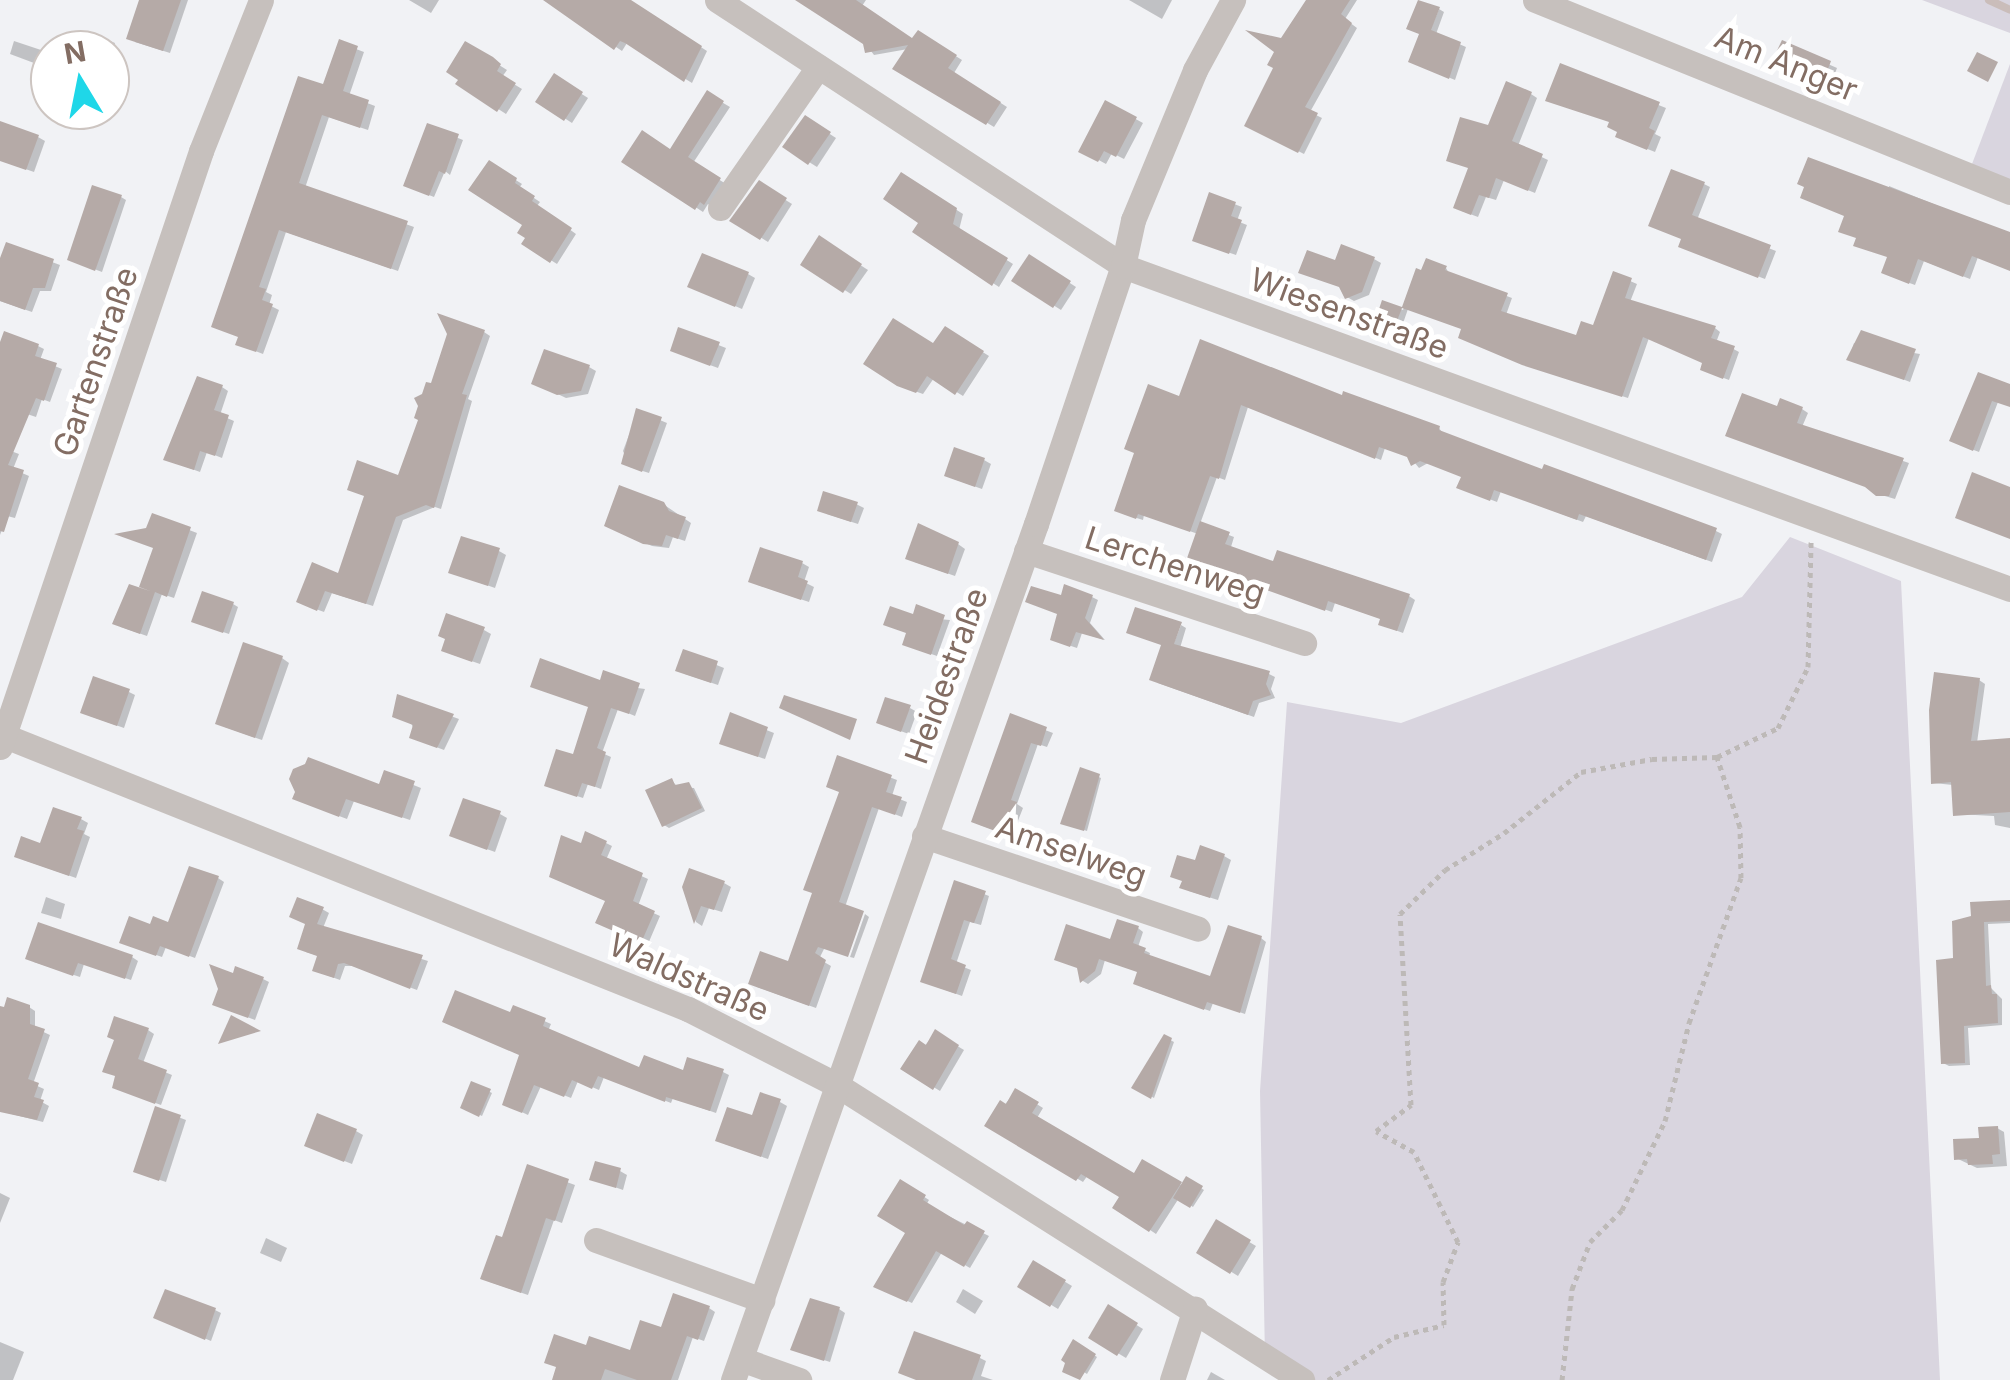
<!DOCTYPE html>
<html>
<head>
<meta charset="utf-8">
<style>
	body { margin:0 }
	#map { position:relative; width:2010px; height:1380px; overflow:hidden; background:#f1f2f5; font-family:Inter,sans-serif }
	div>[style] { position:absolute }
	.green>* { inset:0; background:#d9d5df }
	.shadow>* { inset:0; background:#0003 }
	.stream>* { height:8px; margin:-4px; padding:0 4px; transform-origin:4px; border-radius:4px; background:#cabdba }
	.building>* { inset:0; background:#b5aaa7 }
	.path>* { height:5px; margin-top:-2.5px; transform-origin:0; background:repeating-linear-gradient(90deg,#bdb9b7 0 5px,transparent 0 10px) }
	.minor>* { height:25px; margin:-12.5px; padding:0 12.5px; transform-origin:12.5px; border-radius:12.5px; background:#c6c0bd }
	span { translate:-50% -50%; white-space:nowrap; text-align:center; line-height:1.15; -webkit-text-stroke:10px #fff; paint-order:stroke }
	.street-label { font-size:32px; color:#836d63 }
	.north { position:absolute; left:30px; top:30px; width:100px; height:100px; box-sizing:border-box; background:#fff; border:2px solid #cdc5c1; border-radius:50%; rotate:350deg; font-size:28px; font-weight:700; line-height:40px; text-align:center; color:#836d63 }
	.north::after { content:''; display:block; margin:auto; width:35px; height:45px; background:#1fd7e8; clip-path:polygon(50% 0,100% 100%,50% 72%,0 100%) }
</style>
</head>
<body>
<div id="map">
	<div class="green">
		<i style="clip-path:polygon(1922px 0,2010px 0,2010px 33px)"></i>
		<i style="clip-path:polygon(2010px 64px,2010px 180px,1972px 164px)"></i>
		<i style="clip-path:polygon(1790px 537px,1901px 581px,1940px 1380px,1302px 1380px,1265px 1358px,1260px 1091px,1287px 702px,1401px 723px,1742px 597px)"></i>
	</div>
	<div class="shadow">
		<i style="clip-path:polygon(142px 0,188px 0,170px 53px,135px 42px)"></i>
		<i style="clip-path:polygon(409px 0,439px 0,431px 13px)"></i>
		<i style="clip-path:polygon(546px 0,627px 0,707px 51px,692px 83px,627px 43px,622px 51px)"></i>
		<i style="clip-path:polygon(799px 0,866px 0,862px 6px,914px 41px,919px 33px,962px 60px,954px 73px,1007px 107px,994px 127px,896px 68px,908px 49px,874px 55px,865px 43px)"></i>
		<i style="clip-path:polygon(1129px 0,1172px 0,1162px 19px)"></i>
		<i style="clip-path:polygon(1309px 0,1357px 0,1345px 19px,1357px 28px,1310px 112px,1322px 118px,1304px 154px,1247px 125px,1276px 67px,1282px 41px)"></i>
		<i style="clip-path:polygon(1439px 9px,1444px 12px,1436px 34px,1466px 47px,1455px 80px,1416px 64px)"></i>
		<i style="clip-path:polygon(90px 33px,115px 43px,110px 58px,110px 50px,57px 50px,61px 40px,85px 48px)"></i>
		<i style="clip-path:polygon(14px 41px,50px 53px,50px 69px,10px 54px)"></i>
		<i style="clip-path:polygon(340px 43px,364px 52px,349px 96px,375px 106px,368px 130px,329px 117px,305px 188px,414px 227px,398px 271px,286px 232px,266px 292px,272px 295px,269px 305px,279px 310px,263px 354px,238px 344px)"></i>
		<i style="clip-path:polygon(466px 44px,507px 70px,502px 77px,522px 89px,506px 114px,458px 83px)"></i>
		<i style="clip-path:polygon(1783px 44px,1837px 68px,1831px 84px,1782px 64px)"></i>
		<i style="clip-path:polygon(1561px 66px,1666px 108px,1655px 134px,1661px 137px,1655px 152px,1625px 140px)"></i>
		<i style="clip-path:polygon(555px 77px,588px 98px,572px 123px,538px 101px)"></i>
		<i style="clip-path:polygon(708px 94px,730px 107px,693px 163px,726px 184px,712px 207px,708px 204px,703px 212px,625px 161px,671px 152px)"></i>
		<i style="clip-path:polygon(1531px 94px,1537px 98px,1518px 146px,1548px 160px,1535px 193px,1504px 180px,1496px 200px,1486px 197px,1478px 217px,1462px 211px,1490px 128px)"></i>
		<i style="clip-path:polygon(1106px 103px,1143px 123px,1124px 159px,1112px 153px,1106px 164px,1082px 151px)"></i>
		<i style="clip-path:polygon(805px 118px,836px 138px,817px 167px,785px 147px)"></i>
		<i style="clip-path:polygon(428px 126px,463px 140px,450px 175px,445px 171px,434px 197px,411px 188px)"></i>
		<i style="clip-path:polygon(38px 137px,45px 141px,34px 172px,8px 163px,0 140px)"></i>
		<i style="clip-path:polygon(489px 163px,522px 184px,519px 188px,540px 202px,537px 206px,576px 234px,557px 264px,525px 244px,529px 238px,525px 225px)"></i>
		<i style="clip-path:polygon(902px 175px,963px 214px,959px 230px,1013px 264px,999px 287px,915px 232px,921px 223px)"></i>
		<i style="clip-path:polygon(760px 184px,792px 204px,768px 242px,733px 220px)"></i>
		<i style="clip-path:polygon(1704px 184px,1710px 187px,1697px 220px,1776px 251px,1765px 279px,1687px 249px,1683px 239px,1657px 228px)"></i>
		<i style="clip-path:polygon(1889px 186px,2010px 235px,2010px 269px,1978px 257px,1970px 279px,1924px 261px,1915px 285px,1890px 276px)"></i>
		<i style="clip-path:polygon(1211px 195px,1242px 207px,1237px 221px,1247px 225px,1236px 255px,1201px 243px)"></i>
		<i style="clip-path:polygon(121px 197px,126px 200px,102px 272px,76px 262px)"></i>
		<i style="clip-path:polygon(820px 239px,868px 270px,851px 294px,803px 264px)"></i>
		<i style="clip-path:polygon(7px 245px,60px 265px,51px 291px,40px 291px,32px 312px,0 301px,0 265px)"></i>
		<i style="clip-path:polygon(1030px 257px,1076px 287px,1061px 310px,1015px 281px)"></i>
		<i style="clip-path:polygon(1374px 259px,1381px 263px,1369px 295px,1354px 301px,1347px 297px,1336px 264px)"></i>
		<i style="clip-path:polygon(1446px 268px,1450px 275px,1512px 298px,1506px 315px,1578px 338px,1594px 329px,1614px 274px,1637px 284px,1630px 302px,1715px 328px,1720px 332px,1717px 340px,1739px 352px,1729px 380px,1708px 372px,1705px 363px,1649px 338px,1628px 398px,1531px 367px,1464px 329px,1408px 309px,1400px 332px,1382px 326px,1384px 303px,1403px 310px,1418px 271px)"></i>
		<i style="clip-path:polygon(748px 274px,755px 278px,742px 309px,698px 290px)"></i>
		<i style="clip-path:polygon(946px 329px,989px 356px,963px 396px,934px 378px,923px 394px,906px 388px)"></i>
		<i style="clip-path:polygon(680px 330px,726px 348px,718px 368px,680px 354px)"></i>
		<i style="clip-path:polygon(484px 332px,490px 336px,468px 399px,472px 401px,441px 509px,435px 507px,403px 520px,373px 606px,332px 593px,324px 612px,305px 605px,340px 576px)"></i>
		<i style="clip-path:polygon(1854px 343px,1920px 354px,1910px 382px,1849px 358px)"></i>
		<i style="clip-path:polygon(38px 346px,44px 349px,40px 360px,62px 369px,50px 402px,42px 399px,36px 417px,0 405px,0 350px)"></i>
		<i style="clip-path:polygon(589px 367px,596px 371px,588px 394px,566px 398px,541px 386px)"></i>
		<i style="clip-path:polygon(1979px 375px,2010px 387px,2010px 406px,1998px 402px,1979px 452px,1958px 444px)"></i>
		<i style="clip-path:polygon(222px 387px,228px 391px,220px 415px,234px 421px,222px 458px,207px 452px,200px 472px,173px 462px)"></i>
		<i style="clip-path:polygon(1344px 398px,1439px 428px,1444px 435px,1543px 472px,1545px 467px,1716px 531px,1722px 534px,1712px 562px,1586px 516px,1583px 522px,1501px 491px,1497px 502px,1466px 490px,1463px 477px,1428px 463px,1419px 468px,1410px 457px,1385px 448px,1381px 460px,1248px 407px,1225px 480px,1217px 477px,1200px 524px,1234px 537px,1231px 547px,1275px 564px,1409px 596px,1415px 600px,1403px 633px,1387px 627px,1382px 619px,1335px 603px,1332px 612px,1195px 563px,1198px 534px,1144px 515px,1143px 520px,1124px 514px,1181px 399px)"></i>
		<i style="clip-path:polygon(1778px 409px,1802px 409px,1808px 413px,1802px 427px,1909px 463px,1895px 499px,1878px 494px)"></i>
		<i style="clip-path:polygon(638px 411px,667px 423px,649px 473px,630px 467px,623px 451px)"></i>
		<i style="clip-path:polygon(0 447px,19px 454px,13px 469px,29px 476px,15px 518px,7px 516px,0 535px)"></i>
		<i style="clip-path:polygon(984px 460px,991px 464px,982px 489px,954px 479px)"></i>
		<i style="clip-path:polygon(663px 504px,691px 523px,685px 541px,673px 537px,669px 548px,652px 546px,614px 529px)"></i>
		<i style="clip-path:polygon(856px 504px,864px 508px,858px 524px,827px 514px)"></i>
		<i style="clip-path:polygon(153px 516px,197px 533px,174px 598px,162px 594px,147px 636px,121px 627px,151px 594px,156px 548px,148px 531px)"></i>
		<i style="clip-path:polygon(958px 544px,965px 549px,955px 576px,915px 562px)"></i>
		<i style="clip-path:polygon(499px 551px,506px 555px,495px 588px,458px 575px)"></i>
		<i style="clip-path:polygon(802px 563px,809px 567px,804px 582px,814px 587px,809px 602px,758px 585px)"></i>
		<i style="clip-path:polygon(1092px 597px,1098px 600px,1090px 623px,1105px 640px,1082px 633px,1077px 648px,1059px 642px,1063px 598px)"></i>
		<i style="clip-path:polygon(233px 604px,238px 607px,229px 634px,199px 624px)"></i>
		<i style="clip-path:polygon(914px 617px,950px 620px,937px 656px,911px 647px,909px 633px)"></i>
		<i style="clip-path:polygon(1181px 625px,1186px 628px,1180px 648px,1269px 674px,1275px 677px,1271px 689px,1275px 698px,1259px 703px,1254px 717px,1158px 683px)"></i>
		<i style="clip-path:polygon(484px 630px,491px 634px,480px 664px,451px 654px)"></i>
		<i style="clip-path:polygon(684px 652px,724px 668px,718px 685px,685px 674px)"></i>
		<i style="clip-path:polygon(282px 658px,289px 663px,262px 740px,225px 727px)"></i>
		<i style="clip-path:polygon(1979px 680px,1985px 684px,1977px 743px,2010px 740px,2010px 828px,1995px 825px,1994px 816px,1956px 814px,1953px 785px,1933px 783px)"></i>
		<i style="clip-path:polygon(601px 683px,645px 689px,635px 716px,618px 709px,602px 753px,611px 757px,601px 789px,588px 784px,583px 798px,553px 788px,574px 758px)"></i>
		<i style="clip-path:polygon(129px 692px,135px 695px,124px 728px,90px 716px)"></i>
		<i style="clip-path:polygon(401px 698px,459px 719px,444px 750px,418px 740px)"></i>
		<i style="clip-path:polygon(910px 708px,917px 712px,909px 734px,886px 726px)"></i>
		<i style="clip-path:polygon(731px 716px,774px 733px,765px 759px,728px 746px)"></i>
		<i style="clip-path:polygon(1011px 717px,1053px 733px,1047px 747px,1038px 744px,1017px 804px,1023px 808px,1012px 836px,980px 825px)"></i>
		<i style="clip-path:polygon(839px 758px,897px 780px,892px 796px,907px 802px,902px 817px,879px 808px,845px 907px,819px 959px,831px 966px,816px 1008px,757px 987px,789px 964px,814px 893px,841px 792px)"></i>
		<i style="clip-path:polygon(1082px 770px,1101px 778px,1087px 831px,1066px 824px)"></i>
		<i style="clip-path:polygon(386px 774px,421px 788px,410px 820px,354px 801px,347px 819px,302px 802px,381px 788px)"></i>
		<i style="clip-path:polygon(672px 781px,678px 787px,694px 788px,705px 811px,669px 828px,664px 825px)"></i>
		<i style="clip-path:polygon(500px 814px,507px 818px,495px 852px,459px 839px)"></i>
		<i style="clip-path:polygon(81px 819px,88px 823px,84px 834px,90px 837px,76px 878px,24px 860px)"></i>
		<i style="clip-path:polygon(606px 843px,612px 846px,606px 860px,648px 879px,638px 906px,660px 916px,648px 944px,605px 925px,608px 901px,582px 846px)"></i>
		<i style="clip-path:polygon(1224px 856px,1231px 860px,1218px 900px,1189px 891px)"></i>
		<i style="clip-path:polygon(218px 878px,224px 882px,195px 958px,166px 947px,162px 957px,128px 945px,152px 927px,170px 925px)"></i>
		<i style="clip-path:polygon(724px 883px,731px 887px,722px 912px,709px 908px,702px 926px,696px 922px,685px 887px)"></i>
		<i style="clip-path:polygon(956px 883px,989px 896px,981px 925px,970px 922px,956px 964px,971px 970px,962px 996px,929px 984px)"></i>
		<i style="clip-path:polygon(46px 897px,65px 904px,61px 919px,41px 913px)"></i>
		<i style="clip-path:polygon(2010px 903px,2010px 923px,1988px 924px,1991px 988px,2002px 999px,2002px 1025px,1968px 1028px,1970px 1065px,1949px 1066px,1943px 1063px,1956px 961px,1954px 923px)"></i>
		<i style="clip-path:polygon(322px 909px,329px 913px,323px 928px,428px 961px,417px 990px,353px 966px,345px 966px,340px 980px,321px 973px,319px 956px,306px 952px)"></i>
		<i style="clip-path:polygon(865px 914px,869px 917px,854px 958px,850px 957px)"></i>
		<i style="clip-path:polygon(1138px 928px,1143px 932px,1138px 947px,1150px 953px,1149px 957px,1211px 979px,1261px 938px,1266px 942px,1245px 1014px,1213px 1003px,1210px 1011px,1142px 987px,1140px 972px,1105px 960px,1101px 974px,1088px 984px,1083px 981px,1080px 968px)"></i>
		<i style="clip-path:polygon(132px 957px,138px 961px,131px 980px,84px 964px,80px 977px,34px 962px)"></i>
		<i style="clip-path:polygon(263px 979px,269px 982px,255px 1020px,221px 1007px)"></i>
		<i style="clip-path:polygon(29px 1007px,35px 1011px,35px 1028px,50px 1035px,33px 1084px,44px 1089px,40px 1101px,49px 1106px,43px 1122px,0 1111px,0 1009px)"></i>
		<i style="clip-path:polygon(515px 1008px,551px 1024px,548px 1031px,640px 1070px,723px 1072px,729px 1075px,716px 1113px,673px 1098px,671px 1103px,604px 1077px,599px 1090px,578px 1081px,571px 1098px,541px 1086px,528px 1115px,511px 1107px,522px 1054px,512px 1015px)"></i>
		<i style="clip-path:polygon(148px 1030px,154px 1034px,143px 1063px,172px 1075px,161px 1105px,120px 1090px)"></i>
		<i style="clip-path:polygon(936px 1033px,964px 1050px,940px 1091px,904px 1069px)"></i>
		<i style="clip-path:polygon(1164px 1037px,1174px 1042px,1154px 1098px,1135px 1087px)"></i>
		<i style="clip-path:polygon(473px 1084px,492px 1093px,482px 1116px,463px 1107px)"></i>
		<i style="clip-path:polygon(1016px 1091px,1043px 1108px,1037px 1118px,1134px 1176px,1143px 1162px,1183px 1186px,1187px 1179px,1204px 1190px,1193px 1207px,1179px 1198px,1156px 1234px,1116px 1207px,1122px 1196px,1088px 1175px,1083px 1182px,988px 1125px)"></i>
		<i style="clip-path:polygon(780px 1102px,787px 1106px,768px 1159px,725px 1144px)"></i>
		<i style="clip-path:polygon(157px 1109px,186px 1120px,166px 1182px,142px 1174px)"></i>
		<i style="clip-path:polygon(1997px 1128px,2004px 1132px,2007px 1166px,1977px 1168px,1956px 1158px)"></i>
		<i style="clip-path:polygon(356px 1131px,363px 1135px,352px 1164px,314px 1149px)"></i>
		<i style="clip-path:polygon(528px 1168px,575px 1185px,562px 1223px,554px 1220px,528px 1295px,490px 1282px)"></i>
		<i style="clip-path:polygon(620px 1171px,627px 1175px,623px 1190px,592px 1179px)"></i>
		<i style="clip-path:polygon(901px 1182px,929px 1200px,926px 1205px,989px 1236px,970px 1268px,942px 1252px,912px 1303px,881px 1289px,908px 1233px)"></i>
		<i style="clip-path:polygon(0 1193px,10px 1198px,0 1223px)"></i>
		<i style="clip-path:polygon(1217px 1223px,1256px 1246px,1238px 1276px,1199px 1252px)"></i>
		<i style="clip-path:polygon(266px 1238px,287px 1248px,281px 1262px,260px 1253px)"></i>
		<i style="clip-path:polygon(1034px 1263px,1072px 1286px,1058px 1309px,1020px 1286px)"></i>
		<i style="clip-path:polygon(963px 1289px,983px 1301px,975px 1314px,956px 1302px)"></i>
		<i style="clip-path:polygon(709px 1308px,715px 1312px,704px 1341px,693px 1337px,678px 1380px,556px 1380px,588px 1348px,631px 1353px,663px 1330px)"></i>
		<i style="clip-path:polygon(1109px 1308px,1143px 1329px,1126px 1358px,1091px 1337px)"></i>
		<i style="clip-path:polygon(839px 1309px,845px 1313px,830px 1362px,799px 1352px)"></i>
		<i style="clip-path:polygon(215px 1310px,221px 1313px,211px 1341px,162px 1320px)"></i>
		<i style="clip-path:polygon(0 1342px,24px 1352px,13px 1380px,0 1380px)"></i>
		<i style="clip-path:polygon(1074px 1342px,1097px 1357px,1087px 1374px,1064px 1359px)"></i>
		<i style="clip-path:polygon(980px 1358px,986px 1361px,981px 1376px,993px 1380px,919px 1380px)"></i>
		<i style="clip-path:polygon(1211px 1372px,1225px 1380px,1207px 1380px)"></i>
	</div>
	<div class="stream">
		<i style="left:1989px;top:0;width:23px;rotate:25deg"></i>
	</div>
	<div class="building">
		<i style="clip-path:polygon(139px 0,181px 0,163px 51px,126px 39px)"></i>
		<i style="clip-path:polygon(543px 0,631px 0,702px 46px,684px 82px,625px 43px,620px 41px,614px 50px)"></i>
		<i style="clip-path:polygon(795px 0,856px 0,912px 38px,918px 30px,957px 55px,948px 68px,1001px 102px,986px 125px,892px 69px,908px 45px,865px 53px,863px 44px)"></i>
		<i style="clip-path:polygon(1306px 0,1350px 0,1341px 14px,1352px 23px,1305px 107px,1318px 113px,1298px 153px,1244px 126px,1273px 68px,1267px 65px,1274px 52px,1245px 30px,1281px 38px)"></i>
		<i style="clip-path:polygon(1418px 0,1440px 7px,1431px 30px,1461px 42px,1449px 79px,1408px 62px,1419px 34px,1406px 29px)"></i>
		<i style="clip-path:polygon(339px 39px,358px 46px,343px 91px,369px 100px,360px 128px,322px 115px,299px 183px,408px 221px,391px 269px,279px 230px,259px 287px,266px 289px,262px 300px,273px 304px,256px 352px,235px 345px,238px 337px,211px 327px,298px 76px,323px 84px)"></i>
		<i style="clip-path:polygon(1782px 40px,1831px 61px,1823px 82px,1772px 61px)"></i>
		<i style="clip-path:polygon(465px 41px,493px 57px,501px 64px,497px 71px,516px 83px,497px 112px,455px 84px,458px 80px,446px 72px)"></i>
		<i style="clip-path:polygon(1977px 52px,1998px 62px,1988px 82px,1967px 71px)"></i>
		<i style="clip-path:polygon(1560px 63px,1660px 102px,1649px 128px,1655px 131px,1647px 150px,1615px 137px,1617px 132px,1607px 127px,1609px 122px,1545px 101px)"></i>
		<i style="clip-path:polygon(554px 73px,583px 92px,564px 121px,535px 102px)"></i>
		<i style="clip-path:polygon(1506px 81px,1532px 92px,1512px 141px,1543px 154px,1528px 191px,1496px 178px,1489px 198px,1479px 195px,1471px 215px,1453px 208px,1468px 168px,1446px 161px,1460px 117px,1488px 125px)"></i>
		<i style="clip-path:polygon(707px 90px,724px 101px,688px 157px,721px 178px,704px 205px,700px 202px,695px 210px,621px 162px,642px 130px,670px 149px)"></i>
		<i style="clip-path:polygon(1105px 100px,1137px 117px,1116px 157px,1104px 151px,1098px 162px,1078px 152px)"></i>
		<i style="clip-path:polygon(805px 115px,831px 132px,808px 165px,782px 147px)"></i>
		<i style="clip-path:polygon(0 121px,39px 135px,26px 170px,0 161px)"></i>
		<i style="clip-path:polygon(427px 123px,459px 134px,445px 174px,439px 171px,429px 196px,403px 186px)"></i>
		<i style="clip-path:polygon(1808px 157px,2010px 232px,2010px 271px,1972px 256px,1963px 277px,1918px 259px,1909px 284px,1881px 273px,1887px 257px,1853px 246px,1856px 238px,1838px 232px,1844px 216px,1800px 198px,1804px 187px,1797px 184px)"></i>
		<i style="clip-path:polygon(489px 160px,517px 178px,515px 183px,535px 196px,532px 201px,572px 228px,550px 263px,521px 244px,525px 238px,517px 233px,522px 225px,468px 190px)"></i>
		<i style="clip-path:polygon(1671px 169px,1705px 182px,1692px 215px,1771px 245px,1758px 278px,1678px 247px,1681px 239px,1648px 226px)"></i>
		<i style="clip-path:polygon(901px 172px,957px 208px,953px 224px,1008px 258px,992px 286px,912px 232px,918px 223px,883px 199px)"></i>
		<i style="clip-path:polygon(759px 180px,787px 198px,760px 240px,729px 221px)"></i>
		<i style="clip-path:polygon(92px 185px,122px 195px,95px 271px,67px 260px)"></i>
		<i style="clip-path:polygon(1209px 192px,1236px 202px,1231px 216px,1242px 220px,1229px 254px,1192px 241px)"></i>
		<i style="clip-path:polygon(819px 235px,862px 264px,843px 293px,800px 265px)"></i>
		<i style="clip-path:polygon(6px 242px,54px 259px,45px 288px,33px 288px,25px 310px,0 301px,0 258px)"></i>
		<i style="clip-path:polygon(1341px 244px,1375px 257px,1362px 292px,1345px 299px,1339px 287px,1298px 273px,1307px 250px,1335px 260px)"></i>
		<i style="clip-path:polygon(702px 253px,749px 272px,735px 307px,687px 287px)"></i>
		<i style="clip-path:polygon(1029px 254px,1071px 281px,1053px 308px,1011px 281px)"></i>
		<i style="clip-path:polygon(1426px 258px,1447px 266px,1445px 270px,1508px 293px,1501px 311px,1576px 335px,1581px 321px,1593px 325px,1613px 271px,1632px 278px,1625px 298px,1716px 326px,1711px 338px,1735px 346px,1723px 379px,1700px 370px,1702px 363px,1643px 337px,1622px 397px,1522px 365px,1458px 338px,1461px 329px,1402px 308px,1393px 331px,1374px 324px,1382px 300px,1402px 307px,1416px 268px,1421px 270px)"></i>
		<i style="clip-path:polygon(437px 313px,485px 330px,462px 394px,467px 395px,434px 508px,426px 505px,396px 517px,366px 604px,325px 591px,317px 611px,296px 602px,312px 562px,338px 573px,364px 496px,347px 490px,357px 460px,398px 475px,418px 420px,414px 418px,418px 406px,414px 398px,422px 394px,426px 382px,431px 383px,447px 334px)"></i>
		<i style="clip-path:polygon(893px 318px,933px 343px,945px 326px,984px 351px,955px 395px,927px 376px,916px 393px,897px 386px,863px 364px)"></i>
		<i style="clip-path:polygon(678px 327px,720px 342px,710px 366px,670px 351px)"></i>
		<i style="clip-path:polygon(1861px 330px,1916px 349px,1904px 380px,1846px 360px)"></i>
		<i style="clip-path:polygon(4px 331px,39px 344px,35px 356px,57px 363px,44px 401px,36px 398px,8px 465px,24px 470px,4px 532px,0 531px,0 342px)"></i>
		<i style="clip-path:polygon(1200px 339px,1342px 395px,1343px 391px,1440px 426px,1439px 430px,1542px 469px,1544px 464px,1717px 528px,1706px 560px,1579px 514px,1577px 520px,1494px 490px,1490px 501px,1456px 488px,1461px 477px,1420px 461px,1411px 466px,1407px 457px,1379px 447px,1375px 459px,1241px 405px,1219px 479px,1210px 476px,1190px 532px,1138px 514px,1136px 519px,1114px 511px,1134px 453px,1124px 449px,1148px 384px,1179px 396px)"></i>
		<i style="clip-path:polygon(544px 349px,590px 365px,581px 391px,557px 395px,531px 384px)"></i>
		<i style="clip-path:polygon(1978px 372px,2010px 384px,2010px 407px,1992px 401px,1973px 451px,1949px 441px)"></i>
		<i style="clip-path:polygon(197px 376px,223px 385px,214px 410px,229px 415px,215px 456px,200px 451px,194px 470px,163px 460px)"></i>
		<i style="clip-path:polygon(1742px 393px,1777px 406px,1780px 398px,1803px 407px,1797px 423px,1904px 458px,1889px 496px,1876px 496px,1865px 487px,1725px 436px)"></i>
		<i style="clip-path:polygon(636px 408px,662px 417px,642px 472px,621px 464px)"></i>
		<i style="clip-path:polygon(954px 447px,985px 458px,975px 487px,944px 476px)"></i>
		<i style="clip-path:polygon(1972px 472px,2010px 487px,2010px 539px,1955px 518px)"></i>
		<i style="clip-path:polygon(619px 485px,664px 502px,669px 511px,686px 517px,678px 539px,666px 535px,662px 546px,643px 544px,604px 526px)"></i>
		<i style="clip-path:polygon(823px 491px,858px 502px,851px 522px,817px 511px)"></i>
		<i style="clip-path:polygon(152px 513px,191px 527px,167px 597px,155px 592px,140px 634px,112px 624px,129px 584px,150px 591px,139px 587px,153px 548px,114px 534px,146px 528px)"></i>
		<i style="clip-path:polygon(1200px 521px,1230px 532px,1225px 544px,1273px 561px,1277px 550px,1410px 594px,1397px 631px,1378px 625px,1380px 619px,1328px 601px,1325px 611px,1186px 561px)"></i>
		<i style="clip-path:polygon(918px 523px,959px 542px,948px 574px,905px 559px)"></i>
		<i style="clip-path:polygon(461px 536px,500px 548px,488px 586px,448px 573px)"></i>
		<i style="clip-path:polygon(760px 547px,803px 561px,798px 577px,808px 581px,801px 600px,748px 582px)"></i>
		<i style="clip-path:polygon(1064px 584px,1093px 595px,1085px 618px,1104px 640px,1076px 632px,1070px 647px,1050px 640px,1057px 614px,1025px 602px,1031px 586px,1061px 595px)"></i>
		<i style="clip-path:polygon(202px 591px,234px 602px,223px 633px,191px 622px)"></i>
		<i style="clip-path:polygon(916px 604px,945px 615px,931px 655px,902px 645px,906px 633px,883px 625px,890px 606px,913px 614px)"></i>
		<i style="clip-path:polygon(1135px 607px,1182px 622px,1174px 644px,1270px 671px,1266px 684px,1271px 695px,1253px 701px,1248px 715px,1149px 680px,1161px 645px,1126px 633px)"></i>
		<i style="clip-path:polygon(446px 613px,485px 627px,472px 662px,441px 651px,445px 639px,438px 636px)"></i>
		<i style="clip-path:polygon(243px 642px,283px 656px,255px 738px,215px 724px)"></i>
		<i style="clip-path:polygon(683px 649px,718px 661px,711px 683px,675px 671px)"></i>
		<i style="clip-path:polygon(540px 658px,600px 680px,603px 670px,640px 683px,629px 714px,611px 708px,597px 748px,606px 752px,595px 787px,582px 783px,577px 797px,544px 786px,556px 749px,573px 754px,588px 707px,530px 687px)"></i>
		<i style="clip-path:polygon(1934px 672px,1980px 678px,1971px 741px,2010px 738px,2010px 812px,1953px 816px,1951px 782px,1931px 784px,1929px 710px)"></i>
		<i style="clip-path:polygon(93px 676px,130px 689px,117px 726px,80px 713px)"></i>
		<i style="clip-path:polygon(397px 694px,454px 714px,437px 748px,409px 738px,413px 725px,392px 717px)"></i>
		<i style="clip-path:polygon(784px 695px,857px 719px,850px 740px,779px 708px)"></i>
		<i style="clip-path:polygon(885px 697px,911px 705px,901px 732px,876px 723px)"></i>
		<i style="clip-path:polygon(730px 712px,768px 727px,758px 757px,719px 744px)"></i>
		<i style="clip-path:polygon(1010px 713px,1047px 727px,1041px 746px,1031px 743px,1011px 800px,1017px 802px,1006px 835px,971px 822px)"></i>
		<i style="clip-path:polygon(837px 755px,892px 775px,886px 792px,902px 797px,895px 815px,872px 807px,839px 902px,864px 911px,848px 957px,818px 947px,815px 953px,826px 960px,809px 1006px,748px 984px,760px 951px,788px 961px,812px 893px,803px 890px,839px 792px,826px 787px)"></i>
		<i style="clip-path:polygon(308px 757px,379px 784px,384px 770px,415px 781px,402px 818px,346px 799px,339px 817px,292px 799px,295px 792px,289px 779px,293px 769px,305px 764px)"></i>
		<i style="clip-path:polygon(1080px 767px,1100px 774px,1084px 831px,1060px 824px)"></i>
		<i style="clip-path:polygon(672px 778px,675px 785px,689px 782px,702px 808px,662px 827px,645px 790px)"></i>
		<i style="clip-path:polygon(463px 798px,501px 811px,487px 850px,449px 836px)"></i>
		<i style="clip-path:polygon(53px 807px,82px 817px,77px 829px,84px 831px,69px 876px,14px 857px,21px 836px,40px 843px)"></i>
		<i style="clip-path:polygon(585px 831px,607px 841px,601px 855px,643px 873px,633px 901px,655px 911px,641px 943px,595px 923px,605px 901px,549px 877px,561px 835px,581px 843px)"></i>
		<i style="clip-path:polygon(1200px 845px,1225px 854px,1210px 898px,1179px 888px,1182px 881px,1170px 877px,1177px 855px,1195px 860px)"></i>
		<i style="clip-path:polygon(189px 866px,219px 876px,189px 957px,160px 946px,156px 956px,119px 943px,129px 916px,150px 924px,153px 916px,168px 922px)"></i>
		<i style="clip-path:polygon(689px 868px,725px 881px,714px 910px,701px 906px,694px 924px,682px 887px)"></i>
		<i style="clip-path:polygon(954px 880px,986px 891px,974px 923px,964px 920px,951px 959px,966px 965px,956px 994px,920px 982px)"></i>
		<i style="clip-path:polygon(297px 897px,324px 907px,317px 924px,423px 955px,410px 989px,344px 963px,338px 964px,334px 978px,312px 971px,317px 956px,297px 949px,305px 924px,289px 917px)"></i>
		<i style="clip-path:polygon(2010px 900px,2010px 921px,1984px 922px,1986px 986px,1991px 985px,1992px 994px,1997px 994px,1998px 1023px,1964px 1026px,1965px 1063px,1941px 1064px,1936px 960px,1953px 958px,1952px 921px,1971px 916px,1970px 902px)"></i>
		<i style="clip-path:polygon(1117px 919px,1139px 926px,1133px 943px,1146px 948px,1144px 953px,1210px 976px,1228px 925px,1262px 936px,1240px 1013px,1207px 1002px,1204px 1010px,1133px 984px,1137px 972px,1099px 959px,1095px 971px,1080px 983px,1077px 968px,1054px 960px,1066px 924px,1110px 939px)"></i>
		<i style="clip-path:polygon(38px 922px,133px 955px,125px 979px,78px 963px,73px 976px,25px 959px)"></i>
		<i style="clip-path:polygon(209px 964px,233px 973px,235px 966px,264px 977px,248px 1018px,212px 1005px,218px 989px)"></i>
		<i style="clip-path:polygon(455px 990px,510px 1012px,513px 1005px,546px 1018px,543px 1026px,639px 1067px,644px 1055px,683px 1070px,687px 1057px,724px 1069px,710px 1111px,666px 1097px,665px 1102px,598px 1076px,592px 1089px,572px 1080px,564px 1097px,534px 1085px,522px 1113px,502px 1105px,519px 1055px,442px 1022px)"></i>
		<i style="clip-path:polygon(7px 997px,30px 1005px,30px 1024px,45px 1029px,28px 1079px,39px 1083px,34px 1097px,44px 1100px,37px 1120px,0 1112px,0 1006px,4px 1007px)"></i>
		<i style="clip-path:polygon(231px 1015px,261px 1031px,218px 1044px)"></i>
		<i style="clip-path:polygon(114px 1016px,149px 1028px,138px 1059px,167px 1070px,155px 1104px,112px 1088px,115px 1076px,102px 1072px,114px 1040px,107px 1037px)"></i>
		<i style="clip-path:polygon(935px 1029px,959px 1045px,933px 1090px,900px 1069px,919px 1040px,926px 1045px)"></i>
		<i style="clip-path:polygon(1164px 1034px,1172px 1038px,1151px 1099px,1131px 1088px)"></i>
		<i style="clip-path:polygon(471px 1081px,491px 1089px,479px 1117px,460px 1108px)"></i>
		<i style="clip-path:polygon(1015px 1088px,1039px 1102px,1032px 1113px,1134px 1173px,1142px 1159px,1182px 1182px,1149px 1232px,1112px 1208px,1119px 1197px,1081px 1174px,1076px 1181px,984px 1126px,1000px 1100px,1006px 1104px)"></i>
		<i style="clip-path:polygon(760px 1092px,781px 1099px,761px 1157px,715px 1141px,727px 1107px,752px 1115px)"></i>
		<i style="clip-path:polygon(155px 1106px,181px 1115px,159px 1181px,133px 1172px)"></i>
		<i style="clip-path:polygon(317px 1113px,357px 1129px,344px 1162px,304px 1146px)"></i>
		<i style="clip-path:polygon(1998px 1126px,2000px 1154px,1992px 1155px,1993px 1164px,1968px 1165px,1967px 1159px,1954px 1160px,1953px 1139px,1979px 1138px,1978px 1127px)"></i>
		<i style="clip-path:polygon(595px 1161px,621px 1168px,616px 1188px,589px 1180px)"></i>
		<i style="clip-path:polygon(527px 1164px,569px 1179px,555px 1221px,546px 1218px,521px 1293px,480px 1279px,496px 1235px,502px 1237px)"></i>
		<i style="clip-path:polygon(1186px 1176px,1203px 1186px,1190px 1208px,1173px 1198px)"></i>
		<i style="clip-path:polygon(900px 1179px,926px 1195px,923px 1200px,964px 1225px,967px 1221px,985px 1231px,964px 1267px,936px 1251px,907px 1302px,873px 1287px,905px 1233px,877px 1216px)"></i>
		<i style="clip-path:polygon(1216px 1219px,1251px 1240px,1230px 1274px,1196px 1253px)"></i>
		<i style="clip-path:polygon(1033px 1260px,1066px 1280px,1050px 1307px,1017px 1287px)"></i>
		<i style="clip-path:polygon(165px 1289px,216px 1308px,205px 1340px,153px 1318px)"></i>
		<i style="clip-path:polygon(673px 1293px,710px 1306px,698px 1340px,687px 1336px,671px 1380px,637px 1380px,605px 1369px,601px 1380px,552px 1380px,556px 1367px,544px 1363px,554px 1334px,586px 1345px,589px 1336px,630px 1350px,640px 1320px,661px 1327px)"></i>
		<i style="clip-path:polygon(810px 1298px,840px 1307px,824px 1361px,790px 1350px)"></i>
		<i style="clip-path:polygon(1108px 1304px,1138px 1323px,1117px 1356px,1088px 1338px)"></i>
		<i style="clip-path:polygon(914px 1331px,981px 1355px,972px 1380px,916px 1380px,898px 1373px)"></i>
		<i style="clip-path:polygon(1073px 1339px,1096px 1354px,1080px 1380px,1062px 1372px,1065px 1363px,1061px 1360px)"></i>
	</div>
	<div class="path">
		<i style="left:1328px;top:1380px;width:79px;rotate:-33.1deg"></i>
		<i style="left:1394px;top:1337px;width:51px;rotate:-13.5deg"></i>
		<i style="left:1444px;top:1325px;width:43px;rotate:-91.3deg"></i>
		<i style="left:1443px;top:1282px;width:43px;rotate:-69.4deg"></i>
		<i style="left:1458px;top:1242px;width:100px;rotate:-116.1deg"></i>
		<i style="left:1414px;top:1152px;width:43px;rotate:-151.1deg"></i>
		<i style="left:1376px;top:1131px;width:44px;rotate:-36.6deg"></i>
		<i style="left:1411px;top:1105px;width:191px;rotate:-93.3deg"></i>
		<i style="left:1400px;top:914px;width:63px;rotate:-44.4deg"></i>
		<i style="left:1445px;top:870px;width:70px;rotate:-32.1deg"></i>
		<i style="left:1504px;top:833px;width:98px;rotate:-38.4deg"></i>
		<i style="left:1581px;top:772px;width:72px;rotate:-10.4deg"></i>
		<i style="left:1652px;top:759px;width:65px;rotate:-1.8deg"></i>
		<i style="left:1562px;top:1380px;width:92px;rotate:-83.7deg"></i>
		<i style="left:1572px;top:1289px;width:50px;rotate:-69deg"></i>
		<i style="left:1590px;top:1242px;width:45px;rotate:-45deg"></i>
		<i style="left:1622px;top:1210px;width:99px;rotate:-64.2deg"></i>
		<i style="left:1665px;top:1121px;width:101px;rotate:-76.2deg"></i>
		<i style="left:1689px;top:1023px;width:154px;rotate:-70.3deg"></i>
		<i style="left:1741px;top:878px;width:51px;rotate:-91.1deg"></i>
		<i style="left:1740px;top:827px;width:74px;rotate:-108.2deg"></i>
		<i style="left:1717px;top:757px;width:68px;rotate:-25.4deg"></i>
		<i style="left:1778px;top:728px;width:68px;rotate:-63.8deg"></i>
		<i style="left:1808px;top:667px;width:125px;rotate:-88.6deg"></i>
	</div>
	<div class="minor">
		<i style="left:717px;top:0;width:485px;rotate:33.2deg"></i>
		<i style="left:1123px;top:266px;width:944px;rotate:20.01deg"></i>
		<i style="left:1535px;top:0;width:512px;rotate:22.01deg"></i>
		<i style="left:720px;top:208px;width:172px;rotate:-55.2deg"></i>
		<i style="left:1026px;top:551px;width:293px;rotate:18.3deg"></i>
		<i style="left:0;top:734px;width:741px;rotate:21.79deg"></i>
		<i style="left:688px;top:1009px;width:167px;rotate:27deg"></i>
		<i style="left:837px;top:1085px;width:551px;rotate:32.39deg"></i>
		<i style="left:0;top:747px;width:629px;rotate:-71.36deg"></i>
		<i style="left:201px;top:151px;width:162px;rotate:-68.3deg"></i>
		<i style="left:924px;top:836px;width:289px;rotate:18.7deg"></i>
		<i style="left:596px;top:1240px;width:177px;rotate:19.9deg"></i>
		<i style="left:741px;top:1359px;width:62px;rotate:19.9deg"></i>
		<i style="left:733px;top:1380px;width:908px;rotate:-70.51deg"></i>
		<i style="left:1036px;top:524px;width:272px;rotate:-71.4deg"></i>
		<i style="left:1123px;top:266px;width:47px;rotate:-77.7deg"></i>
		<i style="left:1133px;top:220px;width:162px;rotate:-67.5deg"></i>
		<i style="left:1195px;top:70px;width:80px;rotate:-61.5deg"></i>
		<i style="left:1172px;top:1380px;width:75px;rotate:-72.1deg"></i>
	</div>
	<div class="street-label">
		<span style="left:1786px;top:64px;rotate:22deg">Am Anger</span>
		<span style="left:1349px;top:314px;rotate:20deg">Wiesenstraße</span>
		<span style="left:96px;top:362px;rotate:-71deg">Gartenstraße</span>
		<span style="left:1175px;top:566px;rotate:18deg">Lerchenweg</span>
		<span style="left:947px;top:676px;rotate:-70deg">Heidestraße</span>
		<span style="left:1071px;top:852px;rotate:19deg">Amselweg</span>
		<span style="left:689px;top:978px;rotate:24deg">Waldstraße</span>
	</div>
	<div class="north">N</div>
</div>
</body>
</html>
